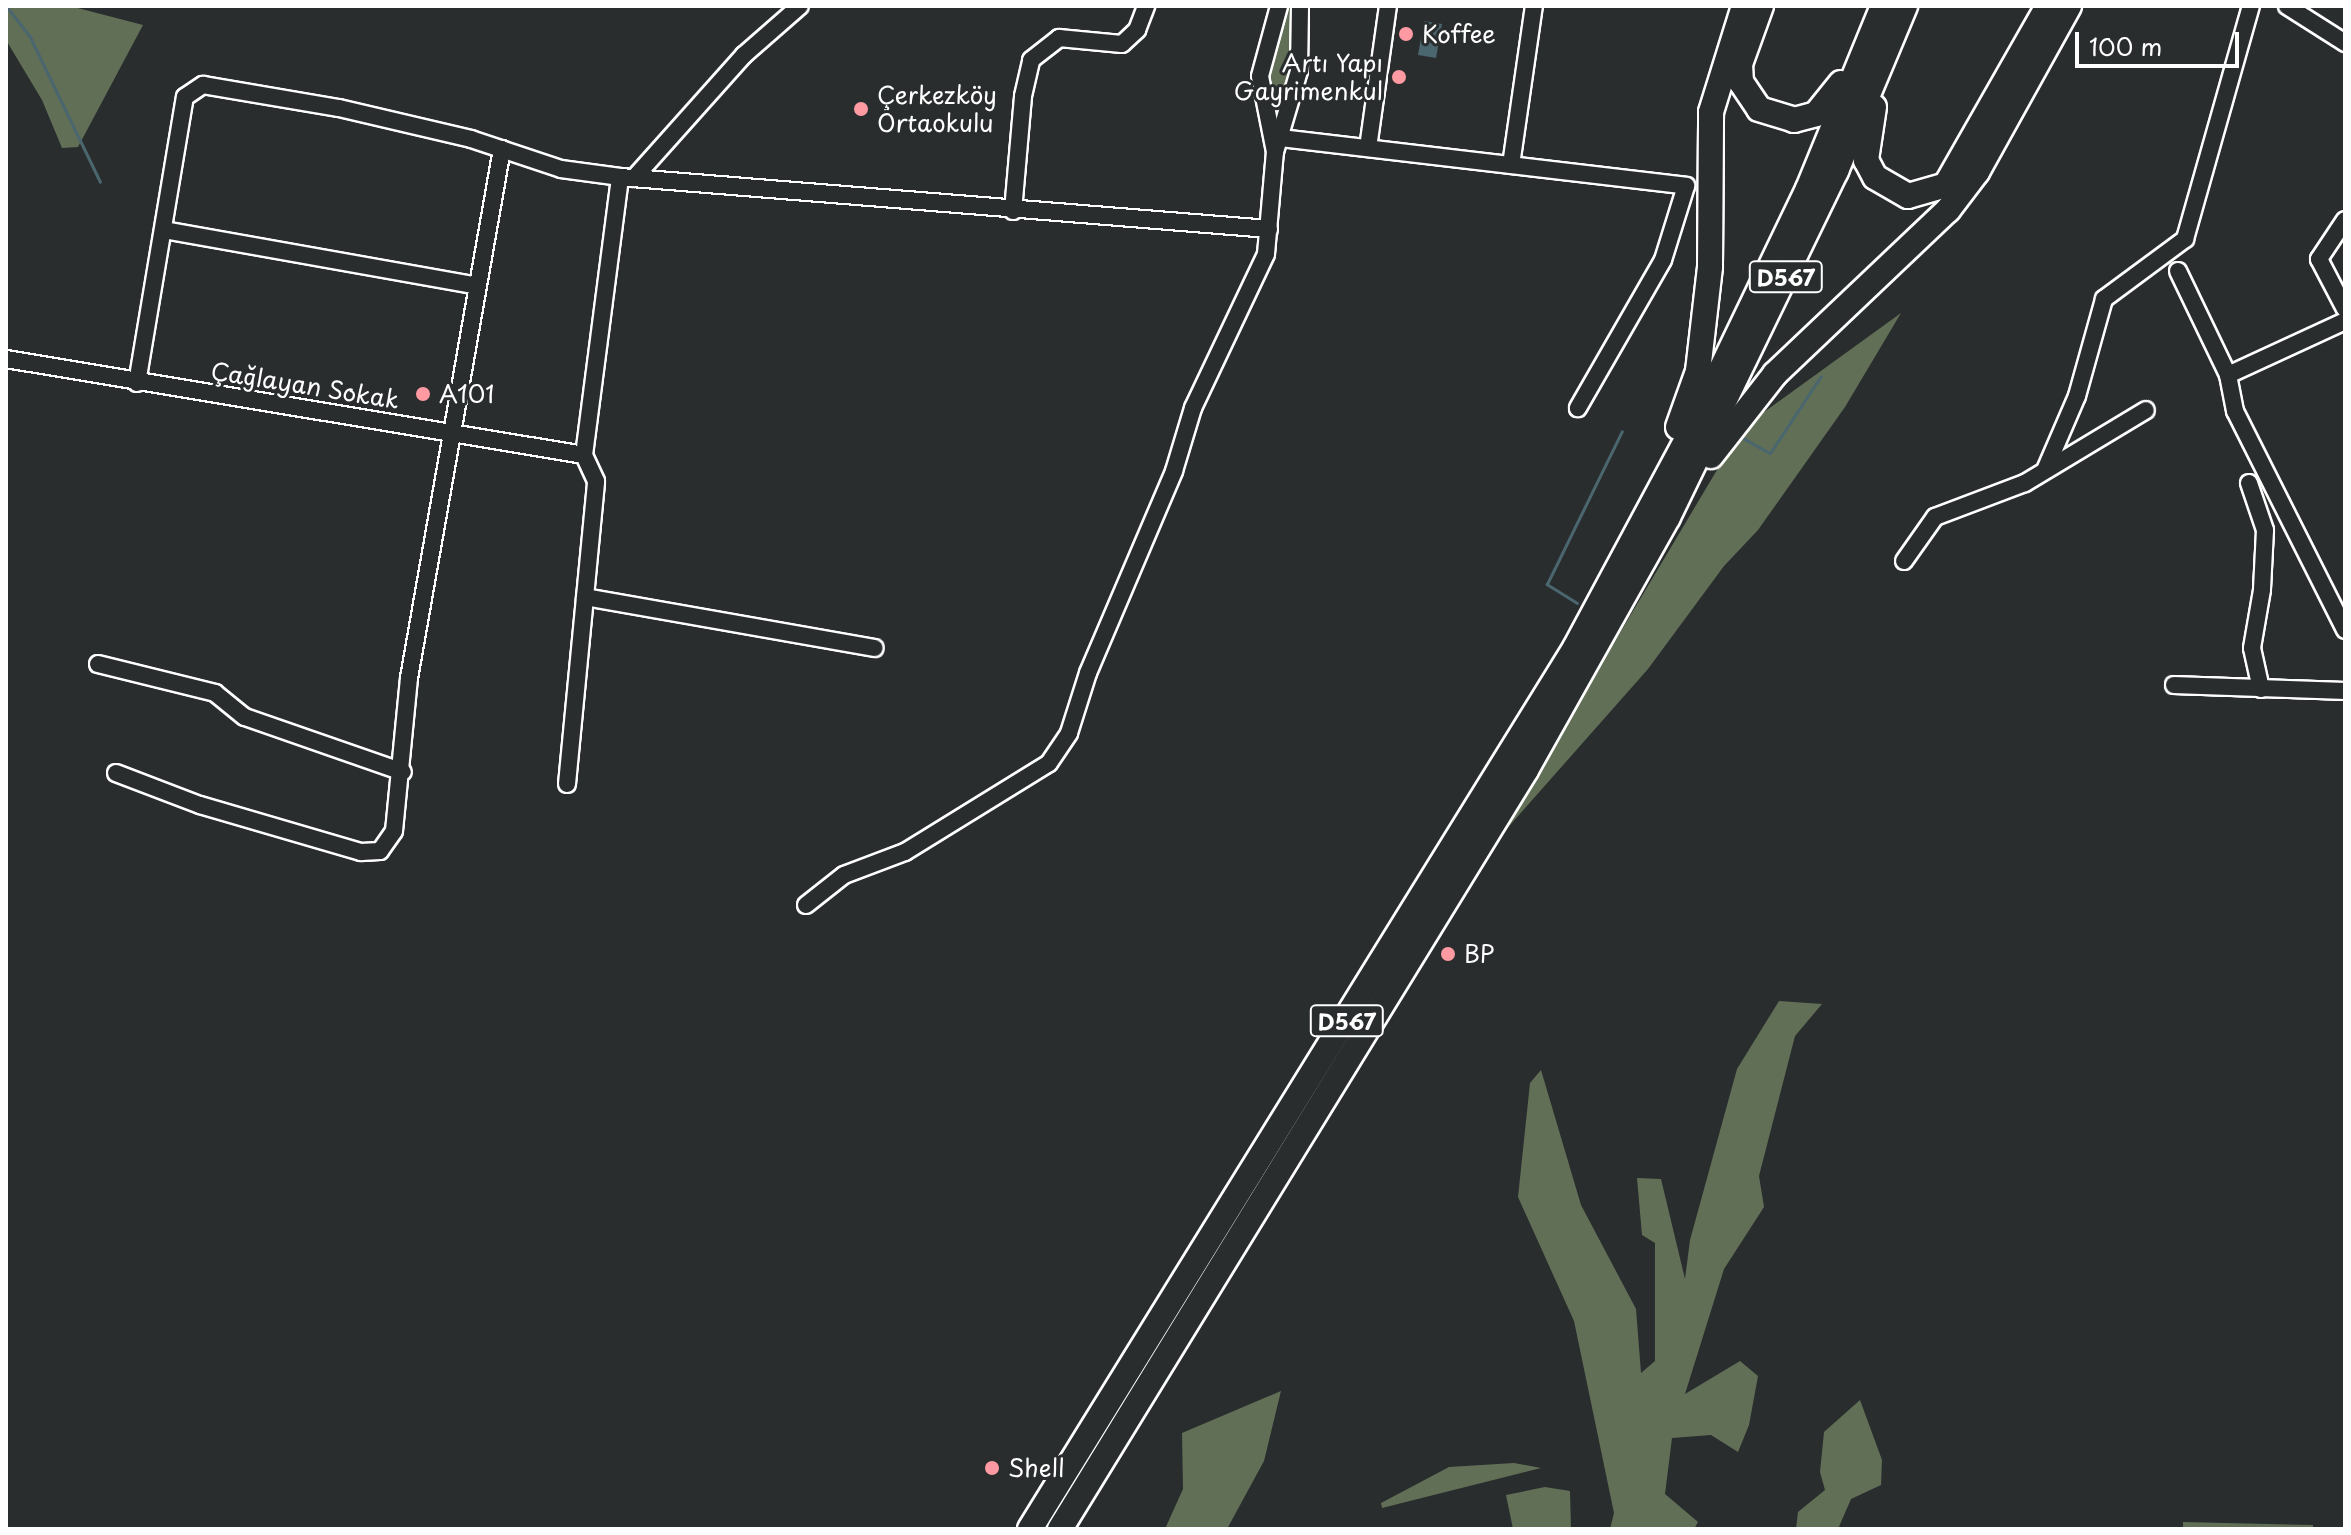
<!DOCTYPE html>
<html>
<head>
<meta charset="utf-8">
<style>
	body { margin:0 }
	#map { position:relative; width:2351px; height:1535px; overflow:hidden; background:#2a2d2e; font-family:"Playpen Sans",sans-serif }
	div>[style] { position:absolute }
	.green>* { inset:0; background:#626f57 }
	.water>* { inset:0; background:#4a666e }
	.stream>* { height:3px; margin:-1.5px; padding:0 1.5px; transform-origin:1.5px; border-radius:1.5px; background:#4a666e }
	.roads { filter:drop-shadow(2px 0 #fff) drop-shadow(-2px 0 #fff) drop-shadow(0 2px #fff) drop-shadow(0 -2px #fff) }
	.minor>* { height:16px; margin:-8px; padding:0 8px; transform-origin:8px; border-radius:8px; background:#2a2d2e }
	.highway>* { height:24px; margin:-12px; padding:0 12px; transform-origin:12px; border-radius:12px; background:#2a2d2e }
	.dots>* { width:22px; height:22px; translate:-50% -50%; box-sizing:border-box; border:4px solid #2a2d2e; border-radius:50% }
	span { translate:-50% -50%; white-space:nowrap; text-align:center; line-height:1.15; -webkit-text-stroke:6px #2a2d2e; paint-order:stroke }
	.shield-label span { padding:2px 6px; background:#2a2d2e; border:2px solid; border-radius:6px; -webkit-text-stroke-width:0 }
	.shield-label { font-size:22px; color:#fff; font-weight:700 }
	.poi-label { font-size:24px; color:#fff }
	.left { translate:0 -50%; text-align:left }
	.right { translate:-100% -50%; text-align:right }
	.street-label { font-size:24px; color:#fff }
	.frame { position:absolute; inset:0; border:8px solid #fff; pointer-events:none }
	.scale { position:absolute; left:2075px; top:32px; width:164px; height:36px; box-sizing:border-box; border:4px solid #fff; border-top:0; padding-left:10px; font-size:24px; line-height:28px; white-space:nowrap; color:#fff; -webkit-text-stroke:6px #2a2d2e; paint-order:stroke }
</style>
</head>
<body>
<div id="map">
	<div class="green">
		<i style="clip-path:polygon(6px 6px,70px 6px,143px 25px,78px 147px,62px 148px,42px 100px,6px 40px)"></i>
		<i style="clip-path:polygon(1283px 6px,1297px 6px,1295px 79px,1273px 143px,1264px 71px)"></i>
		<i style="clip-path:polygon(1901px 313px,1845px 407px,1758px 530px,1724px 566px,1648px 669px,1496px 841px,1742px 428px)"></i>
		<i style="clip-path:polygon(1779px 1001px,1822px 1004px,1795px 1036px,1759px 1176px,1764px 1207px,1724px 1269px,1685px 1394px,1740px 1361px,1758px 1376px,1749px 1425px,1738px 1452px,1711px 1435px,1672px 1438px,1665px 1494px,1698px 1522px,1694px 1529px,1610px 1529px,1614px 1513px,1574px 1321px,1518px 1197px,1530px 1083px,1541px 1070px,1581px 1205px,1636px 1309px,1641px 1373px,1655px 1361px,1655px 1243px,1642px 1235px,1637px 1178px,1661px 1179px,1685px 1279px,1690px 1240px,1737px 1069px)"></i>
		<i style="clip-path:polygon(1281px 1391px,1264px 1461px,1227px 1529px,1165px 1529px,1183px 1489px,1182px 1433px)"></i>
		<i style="clip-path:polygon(1860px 1400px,1882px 1460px,1881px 1485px,1851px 1499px,1838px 1529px,1796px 1529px,1798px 1512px,1825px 1490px,1820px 1472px,1824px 1432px)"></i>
		<i style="clip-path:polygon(1514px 1463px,1541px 1468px,1382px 1508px,1381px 1503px,1449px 1467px)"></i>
		<i style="clip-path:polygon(1545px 1487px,1570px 1491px,1571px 1529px,1513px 1529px,1506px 1495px)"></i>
		<i style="clip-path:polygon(2183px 1522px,2313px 1525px,2313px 1529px,2183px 1529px)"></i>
	</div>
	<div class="water">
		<i style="clip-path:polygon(1424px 21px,1442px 24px,1436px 58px,1418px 55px)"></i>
	</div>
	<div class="stream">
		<i style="left:6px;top:6px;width:37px;rotate:52deg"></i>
		<i style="left:29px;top:35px;width:163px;rotate:64.2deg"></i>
		<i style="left:1739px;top:436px;width:35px;rotate:29deg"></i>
		<i style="left:1770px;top:453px;width:92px;rotate:-56.5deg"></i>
		<i style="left:1577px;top:603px;width:36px;rotate:-148deg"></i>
		<i style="left:1547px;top:584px;width:170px;rotate:-63.9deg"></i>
	</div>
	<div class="roads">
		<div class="minor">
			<i style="left:2287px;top:6px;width:69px;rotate:32.5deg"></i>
			<i style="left:1280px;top:138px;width:409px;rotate:6.7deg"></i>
			<i style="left:1686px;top:186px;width:77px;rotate:107.3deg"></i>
			<i style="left:1663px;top:260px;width:171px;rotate:119.9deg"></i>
			<i style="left:1368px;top:148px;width:143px;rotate:-82deg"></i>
			<i style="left:1275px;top:152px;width:77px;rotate:-101.2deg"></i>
			<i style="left:1260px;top:76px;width:73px;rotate:-74.8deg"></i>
			<i style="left:1511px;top:165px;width:161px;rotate:-81.8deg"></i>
			<i style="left:634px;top:178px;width:165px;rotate:-48.2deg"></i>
			<i style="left:744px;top:55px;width:74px;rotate:-41.2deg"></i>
			<i style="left:1013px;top:211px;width:115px;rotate:-85deg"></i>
			<i style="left:1023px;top:96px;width:37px;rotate:-77deg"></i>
			<i style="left:1031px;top:60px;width:36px;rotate:-38deg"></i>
			<i style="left:1059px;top:38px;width:63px;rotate:5.4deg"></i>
			<i style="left:1122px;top:44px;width:21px;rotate:-43deg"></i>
			<i style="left:1137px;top:30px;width:26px;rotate:-69deg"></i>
			<i style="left:2345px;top:220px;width:47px;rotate:123.7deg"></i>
			<i style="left:2319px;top:259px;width:56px;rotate:62.5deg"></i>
			<i style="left:164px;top:230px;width:318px;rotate:10.1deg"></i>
			<i style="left:2178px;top:271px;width:115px;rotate:64.3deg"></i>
			<i style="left:2228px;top:375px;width:37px;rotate:79deg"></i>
			<i style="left:2235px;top:411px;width:245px;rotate:63.3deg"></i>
			<i style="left:6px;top:359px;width:586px;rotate:9.43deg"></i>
			<i style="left:584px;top:455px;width:280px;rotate:-82.6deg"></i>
			<i style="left:2228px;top:375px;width:129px;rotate:-24.8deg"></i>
			<i style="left:137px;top:383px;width:290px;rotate:-80.5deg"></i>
			<i style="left:185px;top:97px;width:22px;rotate:-34deg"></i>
			<i style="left:203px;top:85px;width:138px;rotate:9.6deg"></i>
			<i style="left:339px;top:108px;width:136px;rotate:13.2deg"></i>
			<i style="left:471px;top:139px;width:95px;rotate:18.4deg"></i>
			<i style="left:561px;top:169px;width:60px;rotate:7.7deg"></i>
			<i style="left:620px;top:177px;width:651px;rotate:4.58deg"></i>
			<i style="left:2046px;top:468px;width:78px;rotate:-66.7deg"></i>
			<i style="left:2077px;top:396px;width:101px;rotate:-74.4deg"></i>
			<i style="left:2104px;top:299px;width:101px;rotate:-36.5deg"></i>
			<i style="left:2185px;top:239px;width:242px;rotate:-74.2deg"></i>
			<i style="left:2249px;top:483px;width:50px;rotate:71.2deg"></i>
			<i style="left:2265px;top:530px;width:60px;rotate:92.9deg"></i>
			<i style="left:2262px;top:590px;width:59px;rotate:99.8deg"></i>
			<i style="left:2252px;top:648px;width:42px;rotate:77.6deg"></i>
			<i style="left:1904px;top:561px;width:54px;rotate:-54.8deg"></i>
			<i style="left:1935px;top:517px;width:96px;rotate:-20.7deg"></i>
			<i style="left:2025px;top:483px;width:141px;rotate:-31.1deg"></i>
			<i style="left:585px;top:597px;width:294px;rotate:10deg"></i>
			<i style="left:98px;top:664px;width:121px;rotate:13.9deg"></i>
			<i style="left:215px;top:693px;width:38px;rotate:39deg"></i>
			<i style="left:245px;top:717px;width:167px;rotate:19.2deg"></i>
			<i style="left:2174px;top:685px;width:171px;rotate:2deg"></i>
			<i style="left:116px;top:773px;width:90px;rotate:20.9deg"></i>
			<i style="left:200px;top:805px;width:168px;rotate:16.3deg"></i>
			<i style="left:361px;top:852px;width:19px;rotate:-3deg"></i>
			<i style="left:380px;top:851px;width:24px;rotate:-55deg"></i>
			<i style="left:394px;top:831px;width:154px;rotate:-84.4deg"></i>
			<i style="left:409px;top:678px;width:537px;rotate:-80.03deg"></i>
			<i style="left:567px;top:784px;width:304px;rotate:-84.5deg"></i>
			<i style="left:596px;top:481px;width:29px;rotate:-115deg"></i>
			<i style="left:806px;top:905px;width:48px;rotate:-38.3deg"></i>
			<i style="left:844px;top:875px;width:65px;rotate:-20.7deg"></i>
			<i style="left:905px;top:852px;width:169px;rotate:-31.7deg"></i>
			<i style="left:1049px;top:763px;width:36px;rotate:-56deg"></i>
			<i style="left:1069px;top:733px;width:63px;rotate:-72.4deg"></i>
			<i style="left:1088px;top:673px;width:220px;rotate:-66.9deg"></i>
			<i style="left:1174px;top:471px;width:66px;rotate:-73.2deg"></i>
			<i style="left:1193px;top:408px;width:170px;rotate:-64.6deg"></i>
			<i style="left:1266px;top:254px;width:102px;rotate:-85deg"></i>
			<i style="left:1275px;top:152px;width:84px;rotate:-73.5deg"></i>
			<i style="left:1299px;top:71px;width:65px;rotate:-89.1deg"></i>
		</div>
		<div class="highway">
			<i style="left:1761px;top:6px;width:62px;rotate:109.9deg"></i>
			<i style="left:1740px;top:64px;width:18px;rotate:87deg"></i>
			<i style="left:1741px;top:82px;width:32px;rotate:56deg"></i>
			<i style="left:1759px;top:109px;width:37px;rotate:17deg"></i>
			<i style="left:1794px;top:120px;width:23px;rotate:-15deg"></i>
			<i style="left:1816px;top:114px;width:40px;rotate:-51deg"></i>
			<i style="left:1874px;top:107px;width:54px;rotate:98.6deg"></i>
			<i style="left:1866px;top:160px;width:19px;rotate:62deg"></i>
			<i style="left:1875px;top:177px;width:38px;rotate:30deg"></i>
			<i style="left:1908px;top:196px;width:40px;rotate:-16deg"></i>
			<i style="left:1946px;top:185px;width:206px;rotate:-60.3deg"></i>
			<i style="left:1678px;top:427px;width:59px;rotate:-70.3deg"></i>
			<i style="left:1698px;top:371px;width:105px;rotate:-83.4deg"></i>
			<i style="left:1710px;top:267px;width:155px;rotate:-89.6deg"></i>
			<i style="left:1711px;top:112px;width:111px;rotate:-72.7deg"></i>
			<i style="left:1711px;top:456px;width:104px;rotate:-52deg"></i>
			<i style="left:1775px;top:374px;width:238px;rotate:-43.5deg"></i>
			<i style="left:1948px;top:210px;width:48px;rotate:-52.7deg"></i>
			<i style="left:1977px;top:172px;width:190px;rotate:-61deg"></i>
			<i style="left:1030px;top:1529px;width:1036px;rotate:-58.26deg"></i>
			<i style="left:1575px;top:648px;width:245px;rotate:-61.8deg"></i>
			<i style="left:1691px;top:432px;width:270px;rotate:-64.3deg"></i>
			<i style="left:1808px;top:189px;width:198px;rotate:-67.7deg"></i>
			<i style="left:1060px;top:1529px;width:891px;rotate:-58.45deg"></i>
			<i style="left:1526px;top:770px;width:290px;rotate:-60.7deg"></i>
			<i style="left:1668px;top:517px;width:385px;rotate:-64.1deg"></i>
			<i style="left:1836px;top:171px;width:179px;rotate:-67.3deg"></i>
		</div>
	</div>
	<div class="dots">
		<i style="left:1406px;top:34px;background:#ff9aa2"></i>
		<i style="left:1399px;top:77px;background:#ff9aa2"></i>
		<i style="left:861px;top:109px;background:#ff9aa2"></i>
		<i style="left:423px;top:394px;background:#ff9aa2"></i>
		<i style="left:1448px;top:954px;background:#ff9aa2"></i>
		<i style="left:992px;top:1468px;background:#ff9aa2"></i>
	</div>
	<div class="shield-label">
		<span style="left:1786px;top:277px">D567</span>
		<span style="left:1347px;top:1021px">D567</span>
	</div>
	<div class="poi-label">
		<span class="left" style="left:1422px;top:34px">Koffee</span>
		<span class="right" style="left:1383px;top:77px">Artı Yapı<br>Gayrimenkul</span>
		<span class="left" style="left:877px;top:109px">Çerkezköy<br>Ortaokulu</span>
		<span class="left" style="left:439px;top:394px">A101</span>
		<span class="left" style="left:1464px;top:954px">BP</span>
		<span class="left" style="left:1008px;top:1468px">Shell</span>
	</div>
	<div class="street-label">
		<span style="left:305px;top:385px;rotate:9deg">Çağlayan Sokak</span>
	</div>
	<div class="frame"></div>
	<div class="scale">100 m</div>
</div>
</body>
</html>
